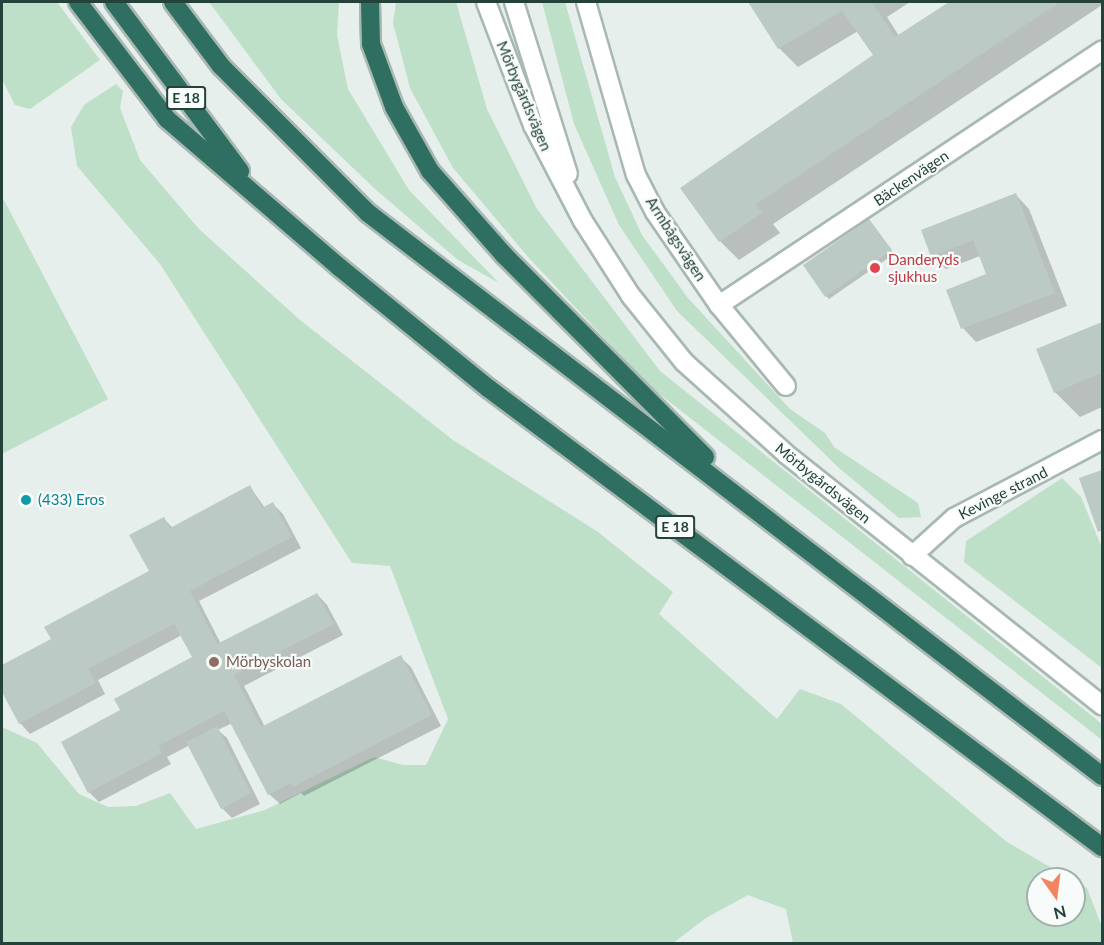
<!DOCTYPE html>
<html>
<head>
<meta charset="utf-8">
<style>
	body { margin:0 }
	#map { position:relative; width:1104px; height:945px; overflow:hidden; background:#e6efeb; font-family:Lato,sans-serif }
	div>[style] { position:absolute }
	.green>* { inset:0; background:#bfe0c8 }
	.shadow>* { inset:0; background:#0003 }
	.building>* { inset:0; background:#bbcac4 }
	.roads { filter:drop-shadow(2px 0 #a8b8b2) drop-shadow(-2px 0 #a8b8b2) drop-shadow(0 2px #a8b8b2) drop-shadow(0 -2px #a8b8b2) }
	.minor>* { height:18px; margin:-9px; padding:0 9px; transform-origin:9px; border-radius:9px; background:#fff }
	.highway>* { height:18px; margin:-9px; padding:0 9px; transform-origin:9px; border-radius:9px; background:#2f6f62 }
	.dots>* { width:16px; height:16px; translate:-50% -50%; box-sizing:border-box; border:3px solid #f7fbf9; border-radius:50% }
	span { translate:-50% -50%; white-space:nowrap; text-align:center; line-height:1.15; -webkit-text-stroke:4.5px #f7fbf9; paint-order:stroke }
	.shield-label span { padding:2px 4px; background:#f7fbf9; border:2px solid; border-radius:4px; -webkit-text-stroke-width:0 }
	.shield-label { font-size:14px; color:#24423a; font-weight:700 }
	.street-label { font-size:15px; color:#24423a }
	.health-label { font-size:15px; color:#be3a42 }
	.left { translate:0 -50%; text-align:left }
	.culture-label { font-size:15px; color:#0d838f }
	.education-label { font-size:15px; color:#785e54 }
	.frame { position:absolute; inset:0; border:3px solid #24423a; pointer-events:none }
	.north { position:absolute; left:1026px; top:867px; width:60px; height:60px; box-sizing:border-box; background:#f7fbf9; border:2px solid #a3b1ad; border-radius:50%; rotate:166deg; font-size:16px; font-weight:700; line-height:24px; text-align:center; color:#24423a }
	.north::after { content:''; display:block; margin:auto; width:21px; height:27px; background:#f4845f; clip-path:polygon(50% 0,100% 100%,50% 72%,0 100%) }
</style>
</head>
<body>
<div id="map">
	<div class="green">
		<i style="clip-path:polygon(2px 2px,57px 2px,100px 60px,30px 109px,15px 105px,2px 79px)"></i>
		<i style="clip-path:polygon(209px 2px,339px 2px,337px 35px,348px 89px,409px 190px,499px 283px,458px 260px,375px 189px,281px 99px)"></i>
		<i style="clip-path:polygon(396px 2px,456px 2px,487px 109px,537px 209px,660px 371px,1102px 724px,1102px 740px,648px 385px,529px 258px,453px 168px,410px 88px,393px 23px)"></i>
		<i style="clip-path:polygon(542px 2px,565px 2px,615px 177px,642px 235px,688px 298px,790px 409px,825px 433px,834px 447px,918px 503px,921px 517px,899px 518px,839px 468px,677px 311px,619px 225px,574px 124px)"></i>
		<i style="clip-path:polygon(116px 84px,123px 91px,120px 108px,140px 160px,199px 229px,300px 320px,453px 440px,598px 532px,673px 592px,659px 614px,777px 719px,800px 689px,841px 704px,1007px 842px,1071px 879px,1038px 879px,1038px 915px,1074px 915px,1074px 880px,1087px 888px,1102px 927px,1102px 943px,793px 943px,786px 909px,748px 895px,706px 918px,673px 943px,2px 943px,2px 727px,37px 743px,79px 794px,108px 807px,136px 806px,170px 793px,196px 829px,265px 810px,374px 757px,403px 765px,426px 765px,448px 719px,390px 566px,352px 563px,160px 264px,77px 166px,71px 127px,84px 105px)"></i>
		<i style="clip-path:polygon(4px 200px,108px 399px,2px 454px,2px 201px)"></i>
		<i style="clip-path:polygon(1062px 478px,1081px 497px,1102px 548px,1102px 668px,964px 562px,966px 541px)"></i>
	</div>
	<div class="shadow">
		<i style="clip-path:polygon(750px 2px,910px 2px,887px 17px,899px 36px,951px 2px,1102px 2px,1102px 5px,773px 224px,780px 233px,739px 260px,720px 241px,875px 56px,858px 31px,798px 67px,779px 48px)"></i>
		<i style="clip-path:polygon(1016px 195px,1029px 209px,1067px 306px,976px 342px,963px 328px,988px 275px,980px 256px,946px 269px,933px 256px)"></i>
		<i style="clip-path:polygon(872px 224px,894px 254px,829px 299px,826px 296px)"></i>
		<i style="clip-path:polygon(1102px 323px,1102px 407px,1080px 417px,1055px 392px,1038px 350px)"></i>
		<i style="clip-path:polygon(1102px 471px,1102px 534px,1081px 479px)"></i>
		<i style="clip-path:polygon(250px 487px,265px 508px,273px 504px,283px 514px,301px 548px,199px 601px,221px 644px,317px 594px,327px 605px,343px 635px,244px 686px,265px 727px,400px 657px,411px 667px,441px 726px,304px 796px,301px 793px,280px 804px,269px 794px,232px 723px,218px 730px,227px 738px,260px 804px,232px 818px,222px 808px,190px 745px,167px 757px,171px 764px,99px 802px,89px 792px,122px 711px,194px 658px,182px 635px,98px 680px,105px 694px,30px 734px,20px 723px,2px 689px,2px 666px,53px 639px,151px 572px,164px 519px,173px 528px)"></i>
	</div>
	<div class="building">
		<i style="clip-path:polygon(748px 2px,872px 2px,895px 37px,949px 2px,1060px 2px,756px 204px,762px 213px,719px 242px,680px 188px,873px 55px,842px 11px,778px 49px)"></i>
		<i style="clip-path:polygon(1016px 193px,1055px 293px,961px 329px,946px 290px,986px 274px,973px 240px,931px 257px,921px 230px)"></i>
		<i style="clip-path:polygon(869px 219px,892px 250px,825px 297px,803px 265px)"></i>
		<i style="clip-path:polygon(1102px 322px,1102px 373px,1054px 393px,1036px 349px)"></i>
		<i style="clip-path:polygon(1102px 470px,1102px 530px,1098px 532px,1079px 478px)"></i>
		<i style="clip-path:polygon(250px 485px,262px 508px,273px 502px,292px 537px,190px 591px,217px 644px,317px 593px,334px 624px,234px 675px,261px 727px,401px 655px,432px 715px,293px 787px,291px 783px,268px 795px,224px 711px,158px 746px,162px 753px,88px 793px,61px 742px,120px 710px,114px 699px,192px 657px,174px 624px,88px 669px,96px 683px,19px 724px,2px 692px,2px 665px,51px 639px,44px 627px,149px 571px,129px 535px,164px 517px,170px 528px)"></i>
		<i style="clip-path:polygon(217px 726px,251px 793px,221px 809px,186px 742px)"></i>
	</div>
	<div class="roads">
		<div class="minor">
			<i style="left:486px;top:2px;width:132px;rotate:69.1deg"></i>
			<i style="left:533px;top:125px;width:108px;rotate:62.5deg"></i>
			<i style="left:583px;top:221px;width:89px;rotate:57.4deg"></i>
			<i style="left:631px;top:296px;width:85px;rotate:51.2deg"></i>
			<i style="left:684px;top:362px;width:137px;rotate:42deg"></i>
			<i style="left:786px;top:454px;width:404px;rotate:38.5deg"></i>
			<i style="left:514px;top:2px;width:180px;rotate:72.6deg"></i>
			<i style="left:586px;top:2px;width:180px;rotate:73.9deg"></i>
			<i style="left:636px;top:175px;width:42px;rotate:62.8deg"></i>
			<i style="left:655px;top:212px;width:113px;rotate:55.5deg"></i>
			<i style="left:719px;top:305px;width:105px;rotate:50.4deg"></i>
			<i style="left:719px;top:305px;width:460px;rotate:-33.6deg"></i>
			<i style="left:912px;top:556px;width:57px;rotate:-42.1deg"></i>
			<i style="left:954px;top:518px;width:167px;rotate:-27.8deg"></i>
		</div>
		<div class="highway">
			<i style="left:78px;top:2px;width:147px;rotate:52.7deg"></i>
			<i style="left:167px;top:119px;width:227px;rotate:40.7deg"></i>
			<i style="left:339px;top:267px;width:192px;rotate:39.1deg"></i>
			<i style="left:488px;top:388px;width:767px;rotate:36.78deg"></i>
			<i style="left:114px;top:2px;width:211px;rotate:53.3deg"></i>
			<i style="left:173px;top:2px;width:80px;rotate:53.1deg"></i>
			<i style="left:221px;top:66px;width:208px;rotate:45deg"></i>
			<i style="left:368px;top:213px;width:925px;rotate:37.49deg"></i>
			<i style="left:370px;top:2px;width:42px;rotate:88.6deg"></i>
			<i style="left:371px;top:44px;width:67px;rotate:69.9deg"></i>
			<i style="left:394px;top:107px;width:73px;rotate:60.6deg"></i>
			<i style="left:430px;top:171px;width:112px;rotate:48.6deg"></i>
			<i style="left:504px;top:255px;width:285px;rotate:45.1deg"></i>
		</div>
	</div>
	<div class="dots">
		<i style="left:875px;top:268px;background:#e0444e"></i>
		<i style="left:26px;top:500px;background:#0f9aa8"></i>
		<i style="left:214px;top:662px;background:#8d6e63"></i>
	</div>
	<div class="shield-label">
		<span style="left:186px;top:98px">E 18</span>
		<span style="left:675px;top:527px">E 18</span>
	</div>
	<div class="street-label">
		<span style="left:524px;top:96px;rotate:67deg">Mörbygårdsvägen</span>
		<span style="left:911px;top:178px;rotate:-34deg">Bäckenvägen</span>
		<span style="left:676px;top:239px;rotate:57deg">Armbågsvägen</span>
		<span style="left:823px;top:483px;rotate:39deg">Mörbygårdsvägen</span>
		<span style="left:1003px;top:493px;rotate:-27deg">Kevinge strand</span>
	</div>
	<div class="health-label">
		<span class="left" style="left:888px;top:268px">Danderyds<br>sjukhus</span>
	</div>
	<div class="culture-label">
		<span class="left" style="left:38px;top:500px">(433) Eros</span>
	</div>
	<div class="education-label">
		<span class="left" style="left:226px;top:662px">Mörbyskolan</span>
	</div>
	<div class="frame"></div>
	<div class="north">N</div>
</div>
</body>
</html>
